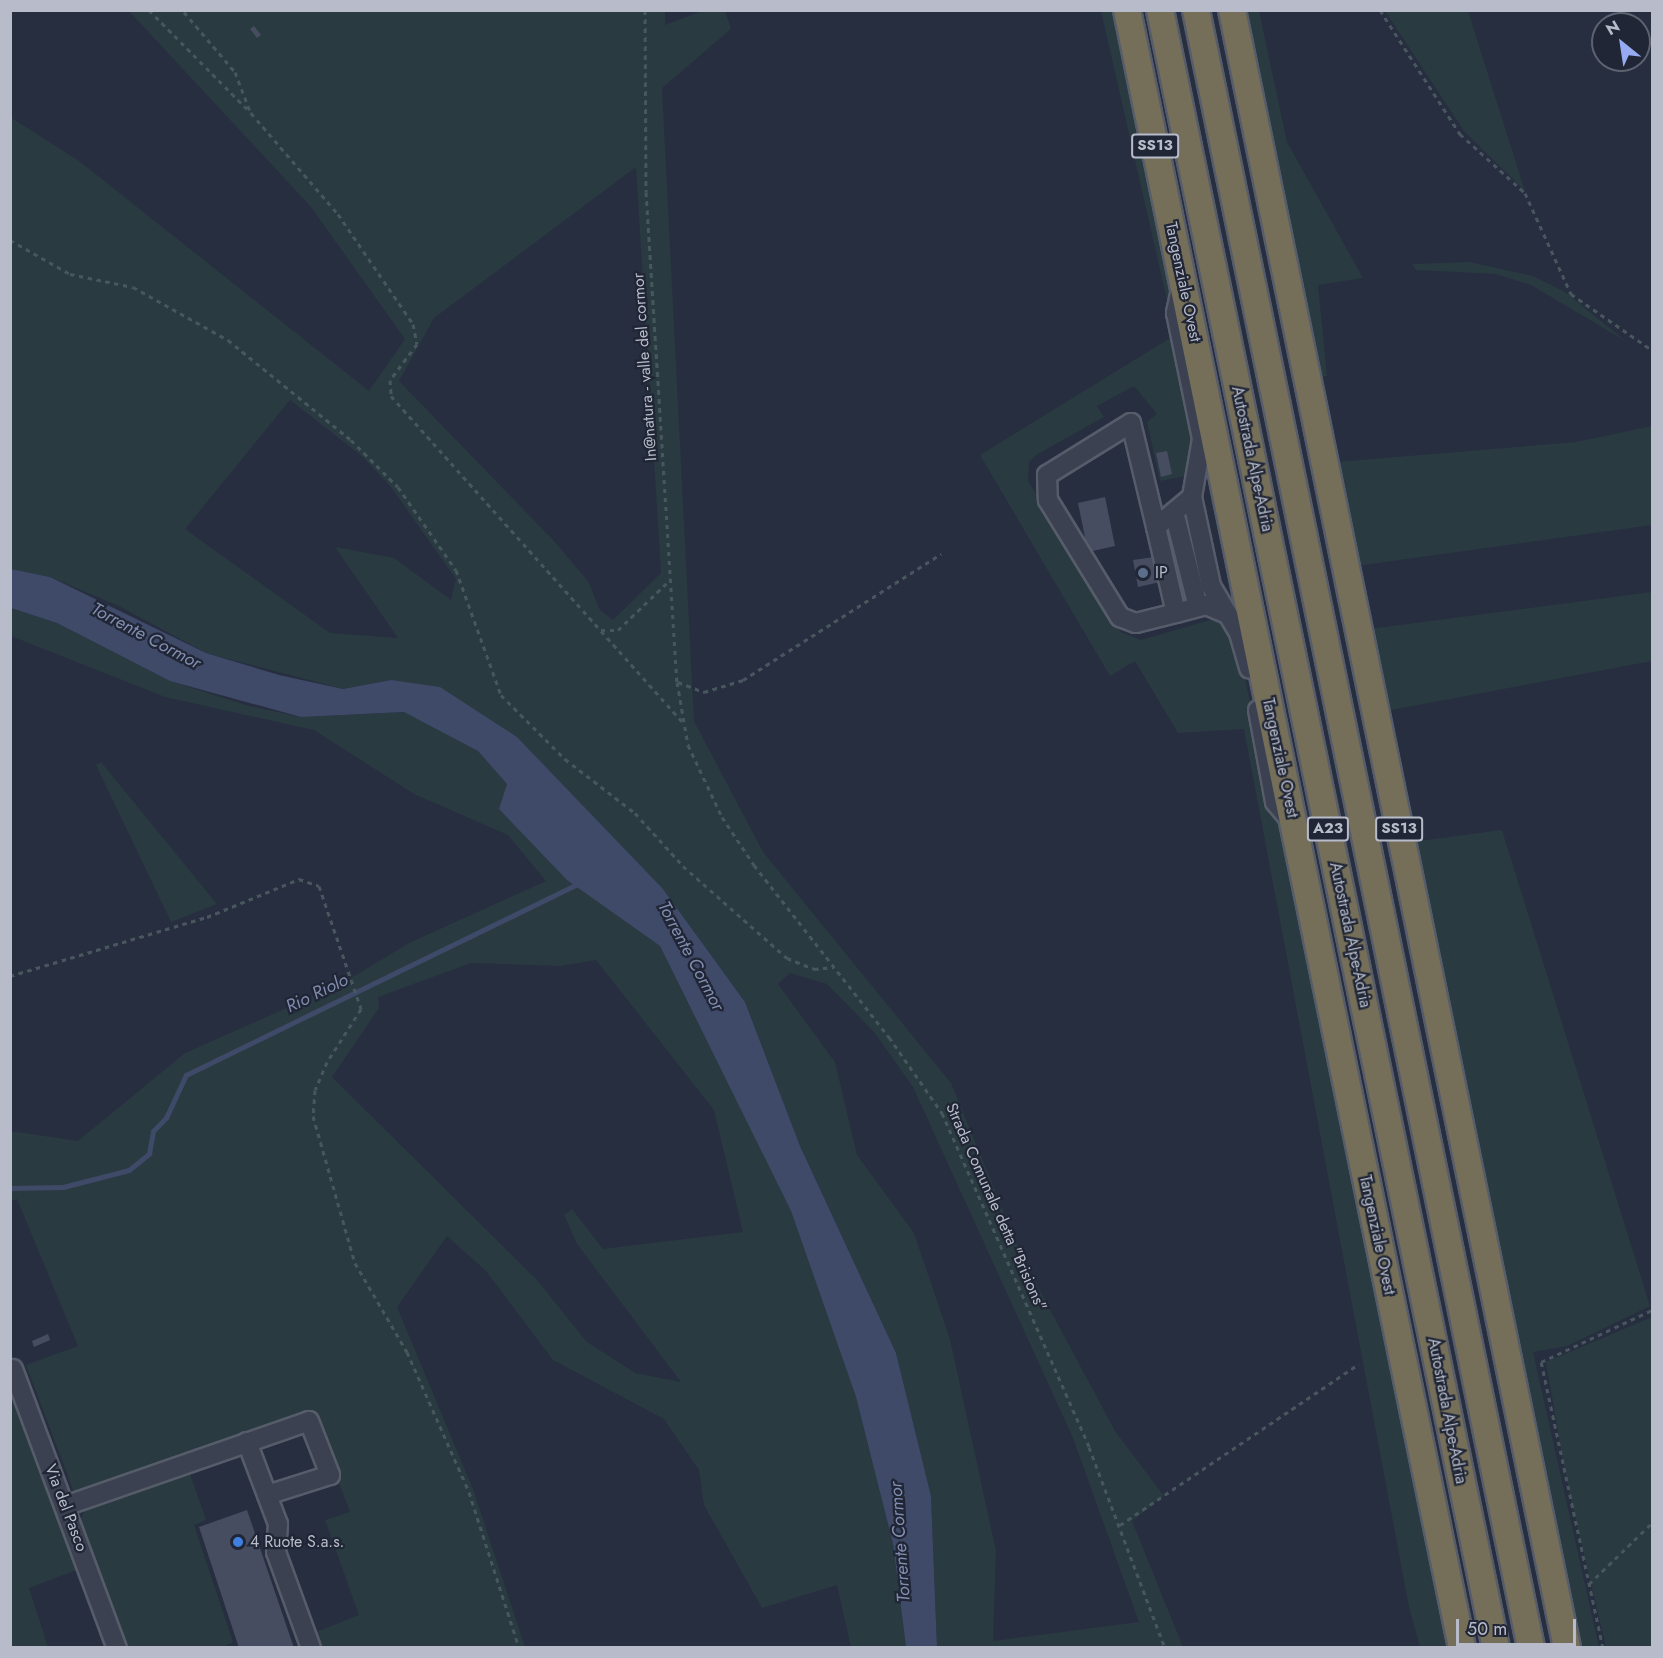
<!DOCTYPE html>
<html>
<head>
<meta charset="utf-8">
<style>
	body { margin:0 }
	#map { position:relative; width:1663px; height:1658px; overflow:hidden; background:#272e40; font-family:Jost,sans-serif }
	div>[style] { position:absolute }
	.green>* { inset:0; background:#293a41 }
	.water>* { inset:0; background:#3f4968 }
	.stream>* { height:4.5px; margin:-2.25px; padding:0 2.25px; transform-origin:2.25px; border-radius:2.25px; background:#3f4968 }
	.building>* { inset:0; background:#474d61 }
	.path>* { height:3px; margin-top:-1.5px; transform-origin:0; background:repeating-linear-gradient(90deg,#48575e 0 4.5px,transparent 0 9px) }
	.roads { filter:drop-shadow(2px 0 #565c6a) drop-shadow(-2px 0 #565c6a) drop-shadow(0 2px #565c6a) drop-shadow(0 -2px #565c6a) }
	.minor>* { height:18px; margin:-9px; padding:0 9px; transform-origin:9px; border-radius:9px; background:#3b4150 }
	.highway>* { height:26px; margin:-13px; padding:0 13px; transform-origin:13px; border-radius:13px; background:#756f59 }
	.dots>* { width:16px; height:16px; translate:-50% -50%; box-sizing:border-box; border:3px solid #202635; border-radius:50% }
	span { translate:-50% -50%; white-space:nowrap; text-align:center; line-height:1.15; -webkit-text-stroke:4.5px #202635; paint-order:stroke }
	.shield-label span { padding:2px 4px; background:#202635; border:2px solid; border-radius:4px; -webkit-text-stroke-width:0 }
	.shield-label { font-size:15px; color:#b8bcca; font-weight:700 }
	.street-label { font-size:16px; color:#b8bcca }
	.poi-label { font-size:16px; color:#b8bcca }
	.left { translate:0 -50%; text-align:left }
	.water-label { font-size:18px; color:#828eb0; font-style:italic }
	.frame { position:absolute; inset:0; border:12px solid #b8bcca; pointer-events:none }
	.north { position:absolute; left:1591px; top:12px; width:60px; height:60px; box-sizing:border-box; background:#202635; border:2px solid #5d6271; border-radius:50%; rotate:330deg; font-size:16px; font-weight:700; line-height:24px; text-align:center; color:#b8bcca }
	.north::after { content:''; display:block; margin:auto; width:21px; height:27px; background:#95aaf2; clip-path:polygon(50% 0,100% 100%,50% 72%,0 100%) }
	.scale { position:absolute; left:1456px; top:1619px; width:120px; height:27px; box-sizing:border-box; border:3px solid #b8bcca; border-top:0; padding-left:8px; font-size:18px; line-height:21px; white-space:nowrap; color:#b8bcca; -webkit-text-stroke:4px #202635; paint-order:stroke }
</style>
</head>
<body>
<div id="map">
	<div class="green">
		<i style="clip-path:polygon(evenodd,665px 10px,665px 25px,702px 11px,725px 11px,731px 29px,662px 88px,694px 721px,763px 852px,951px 1083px,1023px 1259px,1115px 1431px,1164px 1496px,1132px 1521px,1183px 1647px,937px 1647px,931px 1496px,896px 1353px,800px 1146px,745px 1002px,666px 893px,517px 737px,391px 680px,343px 689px,206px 653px,119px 606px,50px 577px,11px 569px,10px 117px,79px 161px,369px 391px,405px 339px,311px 207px,129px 11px,665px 10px,636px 167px,661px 573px,613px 620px,600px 610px,588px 581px,554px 541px,399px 381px,434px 318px,636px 167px,665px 10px,290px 400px,363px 457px,391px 487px,456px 579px,451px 600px,394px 558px,335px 547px,398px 638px,330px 633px,185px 529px,290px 400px,665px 10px,790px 973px,827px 984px,874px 1032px,913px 1087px,1073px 1438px,1139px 1622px,993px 1641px,996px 1551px,950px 1339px,914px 1233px,857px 1155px,835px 1062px,778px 984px,790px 973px)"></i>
		<i style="clip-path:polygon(1101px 11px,1117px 11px,1171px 272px,1171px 317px,1195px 436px,1187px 476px,1160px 481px,1147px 422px,1157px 414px,1134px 386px,1097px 406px,1104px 417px,1036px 455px,1029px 462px,1028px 481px,1121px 632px,1141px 640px,1217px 618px,1226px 624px,1241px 658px,1270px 800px,1284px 832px,1451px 1647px,1420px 1647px,1409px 1607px,1244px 729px,1178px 733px,1135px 661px,1110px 676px,980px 455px,1175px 335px)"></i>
		<i style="clip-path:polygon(1242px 11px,1259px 11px,1287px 142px,1363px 278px,1318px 285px,1327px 376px,1318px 377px)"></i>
		<i style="clip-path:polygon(1385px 11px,1468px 11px,1525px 191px,1464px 131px)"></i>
		<i style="clip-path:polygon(1469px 262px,1533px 276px,1565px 292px,1627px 342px,1531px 285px,1496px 274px,1416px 270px,1412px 264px)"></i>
		<i style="clip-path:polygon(1652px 426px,1652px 525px,1356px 566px,1336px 462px,1576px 442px)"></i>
		<i style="clip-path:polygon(1652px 592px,1652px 661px,1386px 711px,1369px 629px)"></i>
		<i style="clip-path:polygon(evenodd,11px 608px,57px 623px,170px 681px,249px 706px,301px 717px,404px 712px,441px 729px,478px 751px,507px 784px,500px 810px,586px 893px,660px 946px,791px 1211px,856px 1397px,893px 1544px,906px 1647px,851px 1647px,837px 1585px,762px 1608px,704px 1505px,699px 1470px,664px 1419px,553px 1360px,486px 1271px,447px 1236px,397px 1307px,473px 1489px,525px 1647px,322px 1647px,316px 1632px,359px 1615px,325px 1520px,350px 1512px,312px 1411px,74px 1492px,26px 1365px,78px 1346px,17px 1199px,11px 1201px,11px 1131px,78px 1141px,185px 1053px,343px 983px,409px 943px,546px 881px,508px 835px,414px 794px,314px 730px,165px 697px,11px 636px,11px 608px,596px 960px,714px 1110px,743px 1232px,603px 1249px,572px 1209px,564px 1215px,577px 1244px,681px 1382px,635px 1373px,587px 1342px,536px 1279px,332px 1077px,379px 1008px,378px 997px,471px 963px,560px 966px,596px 960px)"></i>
		<i style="clip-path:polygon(101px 762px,217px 904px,171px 922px,96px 765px)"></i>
		<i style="clip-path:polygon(1502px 830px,1650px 1306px,1567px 1346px,1533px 1352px,1599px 1647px,1576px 1647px,1411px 842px)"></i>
		<i style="clip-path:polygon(1652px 1317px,1652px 1647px,1606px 1647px,1566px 1478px,1546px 1362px)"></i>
		<i style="clip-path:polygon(10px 1395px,79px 1569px,29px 1588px,48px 1647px,11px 1647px)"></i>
		<i style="clip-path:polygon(189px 1471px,206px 1520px,194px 1525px,233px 1642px,221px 1648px,125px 1647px,80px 1521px,87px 1506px)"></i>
	</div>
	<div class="water">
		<i style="clip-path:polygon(11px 569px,50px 577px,206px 653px,279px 675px,343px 689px,391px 680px,440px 687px,517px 737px,663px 889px,745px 1002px,800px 1146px,896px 1353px,931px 1496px,937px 1647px,906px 1647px,893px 1544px,856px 1397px,791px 1211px,660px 946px,567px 880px,499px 809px,507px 784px,478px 751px,404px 712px,301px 717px,170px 681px,57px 623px,11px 608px)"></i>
	</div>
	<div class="stream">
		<i style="left:10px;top:1188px;width:53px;rotate:-1.1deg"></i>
		<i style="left:63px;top:1187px;width:68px;rotate:-14.4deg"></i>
		<i style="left:129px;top:1170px;width:26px;rotate:-39deg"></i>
		<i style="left:149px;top:1154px;width:23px;rotate:-80deg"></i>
		<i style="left:153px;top:1131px;width:18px;rotate:-45deg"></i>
		<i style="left:166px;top:1118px;width:47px;rotate:-65.1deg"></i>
		<i style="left:186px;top:1075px;width:438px;rotate:-26deg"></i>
	</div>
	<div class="building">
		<i style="clip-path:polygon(254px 26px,261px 35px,257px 38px,250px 29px)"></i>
		<i style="clip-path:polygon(1167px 451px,1172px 474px,1161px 477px,1156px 453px)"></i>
		<i style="clip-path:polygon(1105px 497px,1115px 546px,1088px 552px,1078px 503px)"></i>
		<i style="clip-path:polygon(1184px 532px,1188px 550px,1208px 546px,1214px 570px,1138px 587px,1133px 560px,1168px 555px,1164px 536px)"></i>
		<i style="clip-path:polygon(48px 1334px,50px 1340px,34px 1347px,32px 1341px)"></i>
		<i style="clip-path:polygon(247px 1510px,294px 1648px,239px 1648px,199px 1527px)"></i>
	</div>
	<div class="path">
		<i style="left:149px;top:10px;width:145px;rotate:45.3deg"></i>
		<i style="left:251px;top:113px;width:133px;rotate:49.3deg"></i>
		<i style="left:338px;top:214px;width:133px;rotate:55.7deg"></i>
		<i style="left:413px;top:324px;width:20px;rotate:79deg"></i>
		<i style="left:417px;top:344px;width:45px;rotate:126.9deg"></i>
		<i style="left:390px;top:380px;width:16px;rotate:86deg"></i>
		<i style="left:391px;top:396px;width:437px;rotate:48.2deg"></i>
		<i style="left:645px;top:10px;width:182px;rotate:89.7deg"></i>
		<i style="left:646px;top:192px;width:491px;rotate:86.4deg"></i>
		<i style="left:677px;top:682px;width:64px;rotate:80.1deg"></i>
		<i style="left:688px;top:745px;width:80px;rotate:64.7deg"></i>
		<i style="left:722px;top:817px;width:58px;rotate:56.3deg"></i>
		<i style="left:754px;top:865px;width:219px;rotate:51.9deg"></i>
		<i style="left:889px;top:1037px;width:93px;rotate:55.1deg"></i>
		<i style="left:942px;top:1113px;width:365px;rotate:66.2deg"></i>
		<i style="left:1089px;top:1447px;width:215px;rotate:69.3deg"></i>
		<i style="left:1380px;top:10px;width:148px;rotate:57.2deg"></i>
		<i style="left:1460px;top:134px;width:88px;rotate:42.2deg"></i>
		<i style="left:1525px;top:193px;width:111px;rotate:65.5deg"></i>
		<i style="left:1571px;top:294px;width:98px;rotate:34.7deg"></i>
		<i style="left:184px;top:12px;width:79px;rotate:49.6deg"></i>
		<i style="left:235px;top:72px;width:42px;rotate:69deg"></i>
		<i style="left:10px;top:240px;width:69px;rotate:29.5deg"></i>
		<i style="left:70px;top:274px;width:64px;rotate:11.7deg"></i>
		<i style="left:133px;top:287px;width:109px;rotate:29.2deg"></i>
		<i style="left:228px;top:340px;width:159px;rotate:39.1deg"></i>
		<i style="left:351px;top:440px;width:66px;rotate:45deg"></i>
		<i style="left:398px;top:487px;width:101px;rotate:55.1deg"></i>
		<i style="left:456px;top:570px;width:133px;rotate:70.2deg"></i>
		<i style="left:501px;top:695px;width:91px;rotate:45deg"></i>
		<i style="left:565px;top:759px;width:88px;rotate:37.6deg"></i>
		<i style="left:635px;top:813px;width:72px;rotate:47.8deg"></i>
		<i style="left:683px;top:866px;width:139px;rotate:41.5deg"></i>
		<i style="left:787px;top:958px;width:29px;rotate:22deg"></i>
		<i style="left:814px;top:969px;width:20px;rotate:-6deg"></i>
		<i style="left:601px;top:630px;width:17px"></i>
		<i style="left:618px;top:630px;width:74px;rotate:-43.9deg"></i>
		<i style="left:678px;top:682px;width:28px;rotate:21deg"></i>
		<i style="left:704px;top:692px;width:41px;rotate:-17.1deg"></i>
		<i style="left:743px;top:680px;width:235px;rotate:-32.5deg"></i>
		<i style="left:10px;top:976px;width:206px;rotate:-16.7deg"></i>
		<i style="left:207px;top:917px;width:100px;rotate:-22.4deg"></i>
		<i style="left:299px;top:879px;width:21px;rotate:19deg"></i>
		<i style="left:319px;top:886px;width:130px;rotate:71.1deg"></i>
		<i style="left:361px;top:1009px;width:63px;rotate:122.7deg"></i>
		<i style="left:327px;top:1062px;width:30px;rotate:113deg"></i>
		<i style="left:315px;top:1090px;width:26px;rotate:94deg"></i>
		<i style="left:313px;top:1116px;width:153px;rotate:74.1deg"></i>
		<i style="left:355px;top:1263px;width:103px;rotate:59.7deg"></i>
		<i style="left:407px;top:1352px;width:153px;rotate:66.1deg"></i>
		<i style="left:469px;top:1492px;width:164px;rotate:72.2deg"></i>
		<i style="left:1120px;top:1525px;width:288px;rotate:-34deg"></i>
		<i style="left:1589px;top:1584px;width:88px;rotate:-44.1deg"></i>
		<i style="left:1603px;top:1648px;width:293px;rotate:-102.2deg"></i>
		<i style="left:1541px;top:1362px;width:123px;rotate:-25.1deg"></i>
	</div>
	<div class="roads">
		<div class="minor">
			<i style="left:1181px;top:289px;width:25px;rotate:102deg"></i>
			<i style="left:1176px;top:313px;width:129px;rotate:78.3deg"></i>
			<i style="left:1202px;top:439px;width:59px;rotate:99.8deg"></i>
			<i style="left:1192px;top:497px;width:91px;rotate:77.9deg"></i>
			<i style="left:1211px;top:586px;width:55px;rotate:59.2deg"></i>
			<i style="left:1239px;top:633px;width:37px;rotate:74deg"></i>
			<i style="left:1192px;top:497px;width:47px;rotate:140.2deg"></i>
			<i style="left:1156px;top:527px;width:88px;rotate:76.9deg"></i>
			<i style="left:1176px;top:613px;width:31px;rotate:-15deg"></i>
			<i style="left:1206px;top:605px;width:23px;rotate:23deg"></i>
			<i style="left:1174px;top:512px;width:98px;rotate:75.8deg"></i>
			<i style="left:1156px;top:527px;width:107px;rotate:-103.5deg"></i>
			<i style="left:1131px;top:423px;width:99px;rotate:148.2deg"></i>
			<i style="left:1047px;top:475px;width:25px;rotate:88deg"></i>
			<i style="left:1048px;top:500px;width:137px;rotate:58.4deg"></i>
			<i style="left:1120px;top:617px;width:17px;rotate:21deg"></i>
			<i style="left:1136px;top:623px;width:41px;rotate:-14deg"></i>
			<i style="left:1258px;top:710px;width:94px;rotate:79.5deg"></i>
			<i style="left:1275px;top:802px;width:26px;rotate:50deg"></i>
			<i style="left:13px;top:1369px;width:298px;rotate:69.6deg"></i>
			<i style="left:247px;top:1442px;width:88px;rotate:69.3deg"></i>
			<i style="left:278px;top:1524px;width:28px;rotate:94deg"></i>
			<i style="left:276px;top:1552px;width:102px;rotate:70deg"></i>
			<i style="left:65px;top:1506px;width:258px;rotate:-19.2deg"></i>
			<i style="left:309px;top:1421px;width:58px;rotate:68.7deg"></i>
			<i style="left:330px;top:1475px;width:66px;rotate:162.4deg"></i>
		</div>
		<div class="highway">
			<i style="left:1127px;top:10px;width:1672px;rotate:78.44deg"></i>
			<i style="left:1160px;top:10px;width:1672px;rotate:78.41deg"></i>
			<i style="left:1196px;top:10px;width:1672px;rotate:78.44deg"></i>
			<i style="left:1232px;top:10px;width:1672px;rotate:78.44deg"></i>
		</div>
	</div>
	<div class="dots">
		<i style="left:1143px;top:573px;background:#5c6f8a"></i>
		<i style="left:238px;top:1542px;background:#3f7fe0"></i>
	</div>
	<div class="shield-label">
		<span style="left:1155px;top:146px">SS13</span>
		<span style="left:1328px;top:829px">A23</span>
		<span style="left:1399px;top:829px">SS13</span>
	</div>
	<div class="street-label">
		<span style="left:1183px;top:282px;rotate:78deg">Tangenziale Ovest</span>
		<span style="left:645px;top:367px;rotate:-94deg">In@natura - valle del cormor</span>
		<span style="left:1252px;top:459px;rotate:78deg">Autostrada Alpe-Adria</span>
		<span style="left:1280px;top:758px;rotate:78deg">Tangenziale Ovest</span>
		<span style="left:1350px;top:935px;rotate:78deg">Autostrada Alpe-Adria</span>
		<span style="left:996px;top:1207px;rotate:66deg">Strada Comunale detta "Brisions"</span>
		<span style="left:1377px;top:1235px;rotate:78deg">Tangenziale Ovest</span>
		<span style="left:1447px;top:1411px;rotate:79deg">Autostrada Alpe-Adria</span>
		<span style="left:66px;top:1508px;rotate:69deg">Via del Pasco</span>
	</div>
	<div class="poi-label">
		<span class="left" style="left:1155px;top:573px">IP</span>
		<span class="left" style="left:250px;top:1542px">4 Ruote S.a.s.</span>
	</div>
	<div class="water-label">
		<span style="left:146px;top:636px;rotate:28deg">Torrente Cormor</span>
		<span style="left:691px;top:956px;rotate:62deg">Torrente Cormor</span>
		<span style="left:317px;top:993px;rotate:-26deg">Rio Riolo</span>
		<span style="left:900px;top:1542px;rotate:-94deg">Torrente Cormor</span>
	</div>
	<div class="frame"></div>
	<div class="north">N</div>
	<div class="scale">50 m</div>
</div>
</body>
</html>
